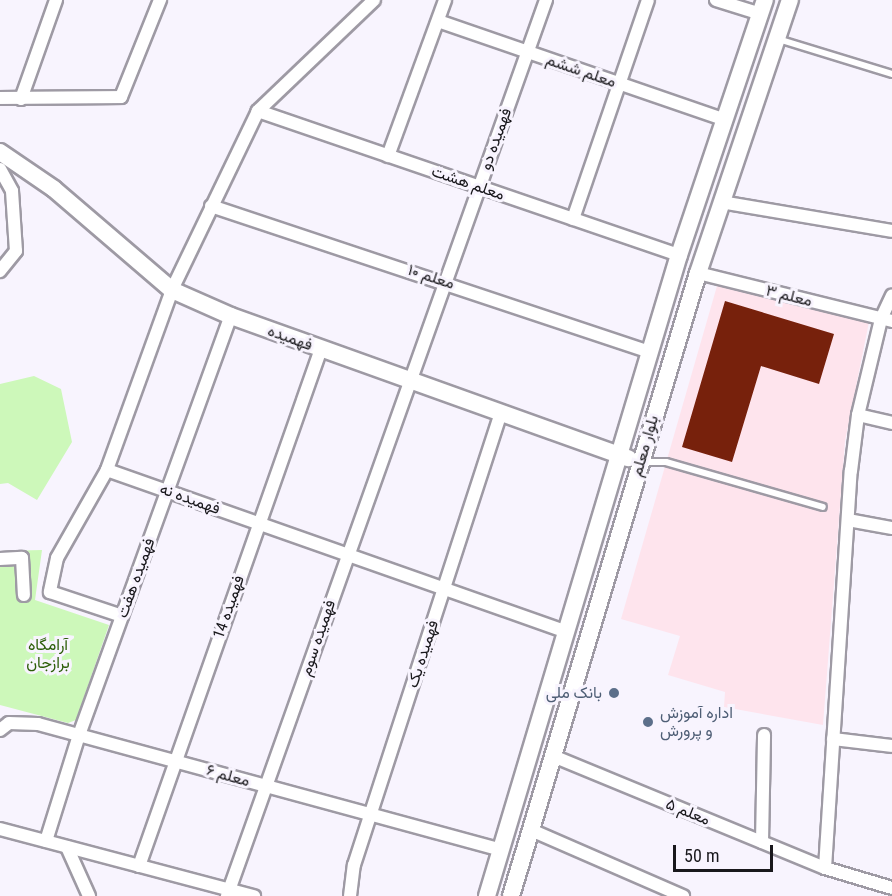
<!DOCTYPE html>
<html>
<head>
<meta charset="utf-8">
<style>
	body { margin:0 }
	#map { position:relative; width:892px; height:896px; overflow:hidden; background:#f8f4fe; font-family:"Roboto Condensed",Vazirmatn,sans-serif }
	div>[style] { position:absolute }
	.education>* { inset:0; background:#fee4ed }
	.green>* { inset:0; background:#cdf8ba }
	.building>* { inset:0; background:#77210c }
	.roads { filter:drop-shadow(2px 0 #9e9aa4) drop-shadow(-2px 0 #9e9aa4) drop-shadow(0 2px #9e9aa4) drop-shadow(0 -2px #9e9aa4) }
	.lane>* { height:6px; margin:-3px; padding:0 3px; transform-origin:3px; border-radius:3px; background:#fff }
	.street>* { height:12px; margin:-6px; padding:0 6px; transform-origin:6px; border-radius:6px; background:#fff }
	.secondary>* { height:16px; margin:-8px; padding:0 8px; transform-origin:8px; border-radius:8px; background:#fff }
	.dots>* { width:16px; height:16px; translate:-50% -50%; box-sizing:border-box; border:3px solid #f8f4fe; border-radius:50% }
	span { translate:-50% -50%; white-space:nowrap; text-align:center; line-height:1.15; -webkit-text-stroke:6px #f8f4fe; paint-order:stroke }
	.street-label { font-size:16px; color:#19181c }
	.park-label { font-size:16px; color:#2c5e08 }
	.service-label { font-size:16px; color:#4e5e75 }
	.right { translate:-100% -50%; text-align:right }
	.left { translate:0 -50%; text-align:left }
	.scale { position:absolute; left:673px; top:845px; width:100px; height:27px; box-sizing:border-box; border:3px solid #19181c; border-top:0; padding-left:8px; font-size:18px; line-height:21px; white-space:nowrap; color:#19181c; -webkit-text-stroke:4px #f8f4fe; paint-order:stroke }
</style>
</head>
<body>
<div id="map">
	<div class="education">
		<i style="clip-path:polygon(717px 286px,869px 322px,845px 441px,823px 725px,724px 707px,725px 692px,668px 675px,680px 636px,621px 619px)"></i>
	</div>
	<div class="green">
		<i style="clip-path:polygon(34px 376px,61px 389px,72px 442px,37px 500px,8px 483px,0 484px,0 384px)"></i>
		<i style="clip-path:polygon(42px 550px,35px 600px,109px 625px,76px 720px,68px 723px,0 705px,0 551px)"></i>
	</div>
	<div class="building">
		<i style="clip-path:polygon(725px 301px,834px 334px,819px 384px,761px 366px,732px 462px,682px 447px)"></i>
	</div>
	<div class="roads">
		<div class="lane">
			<i style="left:778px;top:39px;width:119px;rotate:17.1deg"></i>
			<i style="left:644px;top:462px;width:22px"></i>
			<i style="left:666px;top:462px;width:163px;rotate:16deg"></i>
		</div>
		<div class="street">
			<i style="left:374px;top:0;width:161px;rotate:136.3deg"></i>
			<i style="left:258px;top:111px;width:199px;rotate:115.7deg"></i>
			<i style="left:172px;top:290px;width:191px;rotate:109.9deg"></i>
			<i style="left:107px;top:470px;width:487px;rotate:19.4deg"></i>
			<i style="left:716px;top:0;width:47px;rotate:17.3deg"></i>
			<i style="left:438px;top:21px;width:304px;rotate:19deg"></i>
			<i style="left:0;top:98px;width:121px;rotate:-0.5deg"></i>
			<i style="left:121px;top:97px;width:105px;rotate:-68.1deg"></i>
			<i style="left:21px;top:99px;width:105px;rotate:-70.5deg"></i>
			<i style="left:258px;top:111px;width:445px;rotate:18.9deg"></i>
			<i style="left:388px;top:156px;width:166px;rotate:-69.9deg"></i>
			<i style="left:0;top:169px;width:25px;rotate:61deg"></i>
			<i style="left:12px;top:191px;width:60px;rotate:86.2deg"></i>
			<i style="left:16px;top:251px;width:26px;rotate:129deg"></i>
			<i style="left:721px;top:202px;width:173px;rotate:9.6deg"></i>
			<i style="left:211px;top:206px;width:462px;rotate:18.4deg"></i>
			<i style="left:573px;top:219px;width:231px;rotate:-71.1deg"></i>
			<i style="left:698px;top:273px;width:200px;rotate:13.9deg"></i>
			<i style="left:858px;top:415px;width:35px;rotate:13deg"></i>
			<i style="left:107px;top:470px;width:101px;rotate:119.6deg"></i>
			<i style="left:57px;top:558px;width:35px;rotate:102deg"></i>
			<i style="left:50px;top:592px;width:76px;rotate:18.4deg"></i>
			<i style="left:848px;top:520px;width:45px;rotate:10.3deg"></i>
			<i style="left:0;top:559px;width:22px;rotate:-3deg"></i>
			<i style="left:22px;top:558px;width:37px;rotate:87deg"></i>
			<i style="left:0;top:730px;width:11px;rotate:-38deg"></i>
			<i style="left:9px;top:723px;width:29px;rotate:2deg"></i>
			<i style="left:38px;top:724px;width:480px;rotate:15.2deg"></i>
			<i style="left:833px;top:739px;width:59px;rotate:6.8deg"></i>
			<i style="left:553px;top:756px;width:294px;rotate:22.4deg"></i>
			<i style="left:825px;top:868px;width:70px;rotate:16.6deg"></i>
			<i style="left:0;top:829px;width:263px;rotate:14.8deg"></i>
			<i style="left:531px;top:830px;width:166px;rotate:23.5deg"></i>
			<i style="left:46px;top:841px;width:111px;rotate:-72.7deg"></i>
			<i style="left:79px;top:735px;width:446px;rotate:-70.1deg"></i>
			<i style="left:762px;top:842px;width:107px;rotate:-88.9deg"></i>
			<i style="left:67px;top:847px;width:54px;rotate:65.8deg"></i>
			<i style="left:139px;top:866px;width:548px;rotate:-70.61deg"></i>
			<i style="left:825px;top:868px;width:398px;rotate:-86.3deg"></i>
			<i style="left:851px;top:471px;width:56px;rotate:-82.9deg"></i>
			<i style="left:858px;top:415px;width:99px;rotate:-76.5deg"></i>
			<i style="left:881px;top:319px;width:26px;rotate:-65deg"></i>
			<i style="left:227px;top:896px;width:951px;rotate:-70.4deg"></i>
			<i style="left:350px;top:896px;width:31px;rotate:-83deg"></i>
			<i style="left:354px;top:865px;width:475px;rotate:-72deg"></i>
		</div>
		<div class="secondary">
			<i style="left:0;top:152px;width:65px;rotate:34.4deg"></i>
			<i style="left:54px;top:189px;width:155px;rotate:40.6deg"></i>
			<i style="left:172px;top:290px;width:64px;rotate:23.8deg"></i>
			<i style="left:231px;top:316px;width:422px;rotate:19.7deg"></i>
			<i style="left:487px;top:896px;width:669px;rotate:-73.33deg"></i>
			<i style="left:679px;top:255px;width:269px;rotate:-71.4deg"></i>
			<i style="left:511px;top:896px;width:650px;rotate:-73.29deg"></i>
			<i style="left:698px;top:273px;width:288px;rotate:-71.4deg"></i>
		</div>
	</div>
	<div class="dots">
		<i style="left:614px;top:693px;background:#5c6f8a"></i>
		<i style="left:648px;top:722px;background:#5c6f8a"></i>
	</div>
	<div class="street-label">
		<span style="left:581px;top:71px;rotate:19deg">معلم ششم</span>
		<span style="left:496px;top:139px;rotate:-70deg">فهمیده دو</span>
		<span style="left:468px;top:183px;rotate:19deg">معلم هشت</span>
		<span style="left:431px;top:277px;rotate:18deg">معلم ۱۰</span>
		<span style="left:789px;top:296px;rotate:14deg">معلم ۳</span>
		<span style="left:290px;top:338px;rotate:20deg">فهمیده</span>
		<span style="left:645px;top:446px;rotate:-74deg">بلوار معلم</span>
		<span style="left:190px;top:499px;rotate:20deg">فهمیده نه</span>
		<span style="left:136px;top:578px;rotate:-70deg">فهمیده هفت</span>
		<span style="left:229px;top:607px;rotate:-71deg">فهمیده 14</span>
		<span style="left:318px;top:638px;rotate:-71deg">فهمیده سوم</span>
		<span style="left:423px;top:654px;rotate:-72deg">فهمیده یک</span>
		<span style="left:228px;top:776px;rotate:15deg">معلم ۶</span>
		<span style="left:688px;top:812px;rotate:22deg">معلم ۵</span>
	</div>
	<div class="park-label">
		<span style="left:48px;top:654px">آرامگاه<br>برازجان</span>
	</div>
	<div class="service-label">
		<span class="right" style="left:602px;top:693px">بانک ملی</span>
		<span class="left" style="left:660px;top:722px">اداره آموزش<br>و پرورش</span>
	</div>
	<div class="scale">50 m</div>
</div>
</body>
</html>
